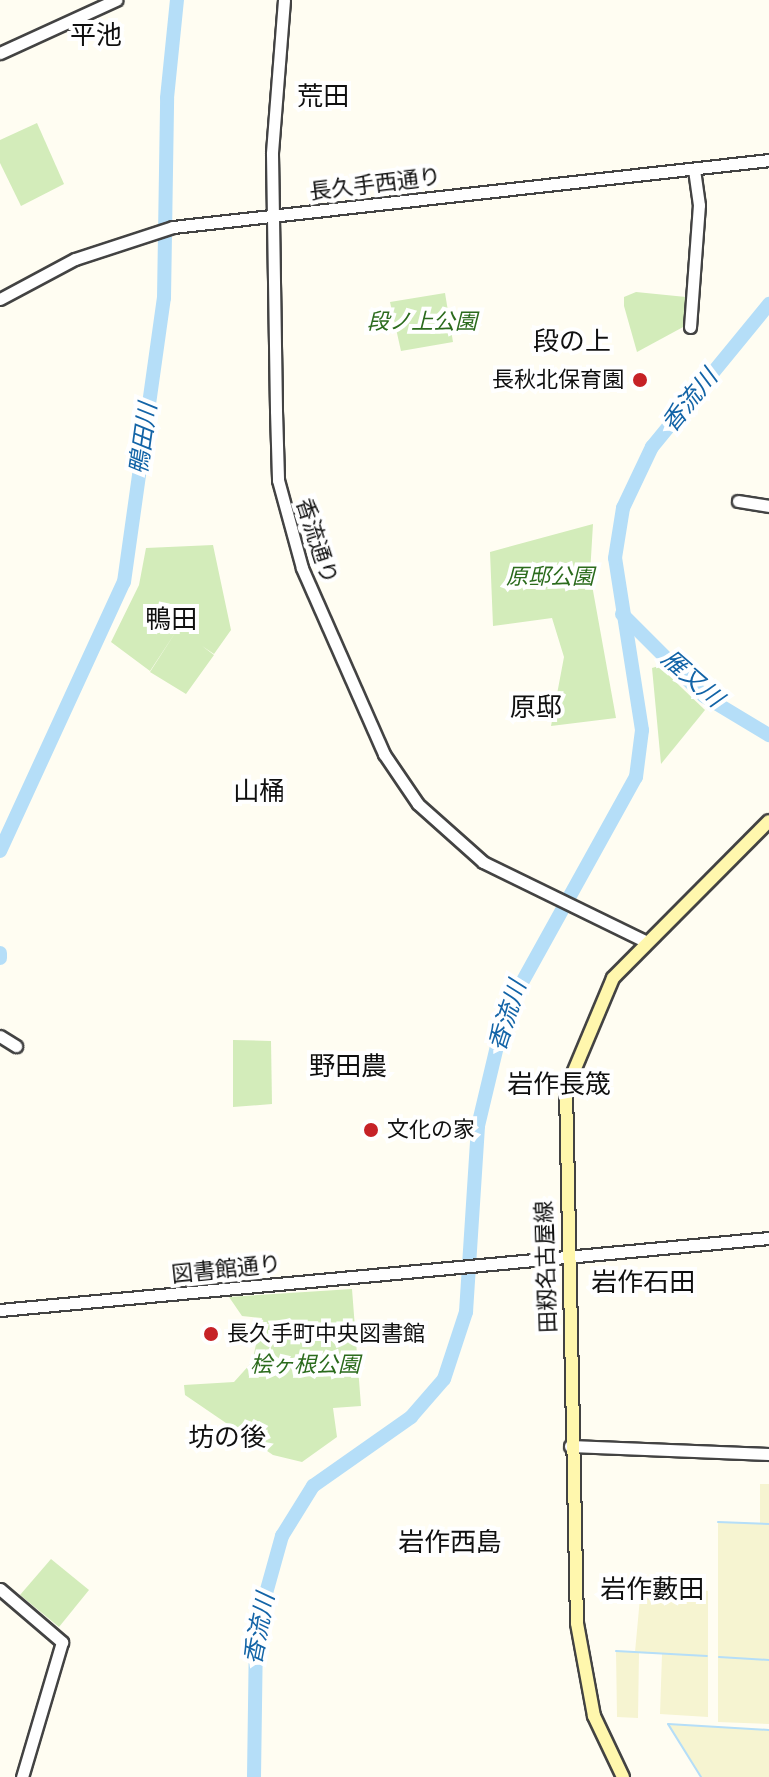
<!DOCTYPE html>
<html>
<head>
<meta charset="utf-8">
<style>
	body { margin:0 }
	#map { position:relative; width:769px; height:1777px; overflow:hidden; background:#fffdf2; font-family:Bitter,"Noto Sans JP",serif }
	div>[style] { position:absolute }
	.farmland>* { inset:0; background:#f6f4d1 }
	.green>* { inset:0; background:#d3ecba }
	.stream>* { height:2px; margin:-1px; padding:0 1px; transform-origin:1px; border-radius:1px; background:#b5def8 }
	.river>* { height:14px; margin:-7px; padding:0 7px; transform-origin:7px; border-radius:7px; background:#b5def8 }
	.roads { filter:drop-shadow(2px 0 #434343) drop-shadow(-2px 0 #434343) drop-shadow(0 2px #434343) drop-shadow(0 -2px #434343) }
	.tertiary>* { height:11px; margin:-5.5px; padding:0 5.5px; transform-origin:5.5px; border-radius:5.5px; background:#fff }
	.secondary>* { height:12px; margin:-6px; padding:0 6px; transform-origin:6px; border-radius:6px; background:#fff7ad }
	.dots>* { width:22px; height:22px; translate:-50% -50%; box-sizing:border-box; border:4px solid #fff; border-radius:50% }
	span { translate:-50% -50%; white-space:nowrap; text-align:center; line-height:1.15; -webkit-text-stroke:8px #fff; paint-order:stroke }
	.street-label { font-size:22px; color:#101010 }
	.park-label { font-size:22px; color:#2b6b1d; font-style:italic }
	.poi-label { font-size:22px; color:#101010 }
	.right { translate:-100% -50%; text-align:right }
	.left { translate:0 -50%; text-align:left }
	.water-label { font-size:24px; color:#1364a7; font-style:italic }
	.quarter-label { font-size:26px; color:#101010 }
</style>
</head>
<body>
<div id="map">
	<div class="farmland">
		<i style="clip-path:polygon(760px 1484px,769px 1484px,769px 1724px,718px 1722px,718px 1522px,760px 1524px)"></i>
		<i style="clip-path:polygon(641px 1587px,708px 1591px,708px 1717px,660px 1714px,662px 1654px,639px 1653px,638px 1718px,617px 1717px,616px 1651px,635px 1652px)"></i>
		<i style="clip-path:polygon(668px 1724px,769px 1730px,769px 1777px,701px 1777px)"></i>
	</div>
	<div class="green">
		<i style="clip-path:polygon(37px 123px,64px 184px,21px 206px,0 163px,0 140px)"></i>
		<i style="clip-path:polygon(636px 292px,686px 297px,685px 326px,637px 352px,624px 306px,624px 297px)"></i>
		<i style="clip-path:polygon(445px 293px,453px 342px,401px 351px,390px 302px)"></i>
		<i style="clip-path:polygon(593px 524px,590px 574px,616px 718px,551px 726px,564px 657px,552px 618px,493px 626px,490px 552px)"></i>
		<i style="clip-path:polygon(213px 545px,231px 630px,214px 654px,202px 646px,214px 655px,186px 694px,150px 672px,177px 630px,150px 671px,111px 642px,139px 585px,146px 548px)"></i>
		<i style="clip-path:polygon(659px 666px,705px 710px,661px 764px,652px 668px)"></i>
		<i style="clip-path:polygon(233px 1040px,271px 1041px,272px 1104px,233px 1107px)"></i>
		<i style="clip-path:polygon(352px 1289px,361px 1406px,333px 1408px,337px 1437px,302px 1462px,273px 1455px,185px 1395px,184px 1385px,234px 1382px,252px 1362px,262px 1318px,242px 1316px,229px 1297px)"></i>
		<i style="clip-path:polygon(51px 1559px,89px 1590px,59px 1627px,20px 1595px)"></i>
	</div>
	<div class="stream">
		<i style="left:718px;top:1522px;width:51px;rotate:2.2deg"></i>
		<i style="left:616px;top:1651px;width:91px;rotate:3.1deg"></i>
		<i style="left:719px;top:1657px;width:50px;rotate:3.4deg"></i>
		<i style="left:701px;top:1777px;width:62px;rotate:-121.9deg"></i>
		<i style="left:668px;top:1724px;width:101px;rotate:3.4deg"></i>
	</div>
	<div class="river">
		<i style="left:622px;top:614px;width:116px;rotate:45deg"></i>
		<i style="left:704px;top:696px;width:76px;rotate:31deg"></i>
		<i style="left:0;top:851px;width:296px;rotate:-65.3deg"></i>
		<i style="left:124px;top:582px;width:287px;rotate:-82deg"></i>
		<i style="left:164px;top:298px;width:200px;rotate:-89.1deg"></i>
		<i style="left:167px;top:98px;width:99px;rotate:-84.2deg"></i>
		<i style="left:0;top:953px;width:5px;rotate:90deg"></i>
		<i style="left:254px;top:1777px;width:148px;rotate:-89.2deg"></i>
		<i style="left:256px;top:1629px;width:97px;rotate:-74.4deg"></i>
		<i style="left:282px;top:1536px;width:59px;rotate:-58.2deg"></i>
		<i style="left:313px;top:1486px;width:120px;rotate:-35.1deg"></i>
		<i style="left:411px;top:1417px;width:50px;rotate:-49deg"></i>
		<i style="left:444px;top:1379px;width:71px;rotate:-71.8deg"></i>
		<i style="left:466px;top:1312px;width:186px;rotate:-86.3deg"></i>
		<i style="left:478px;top:1126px;width:116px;rotate:-76.6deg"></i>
		<i style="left:505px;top:1013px;width:270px;rotate:-61deg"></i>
		<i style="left:636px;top:777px;width:47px;rotate:-82.7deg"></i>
		<i style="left:642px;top:730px;width:174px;rotate:-98.9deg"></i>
		<i style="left:615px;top:558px;width:51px;rotate:-80.9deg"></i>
		<i style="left:623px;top:508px;width:68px;rotate:-64.6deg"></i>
		<i style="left:652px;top:447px;width:185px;rotate:-50.7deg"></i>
	</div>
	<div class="roads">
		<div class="tertiary">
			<i style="left:284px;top:0;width:154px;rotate:94.5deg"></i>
			<i style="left:272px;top:154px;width:257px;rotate:89.1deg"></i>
			<i style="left:276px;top:411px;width:69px;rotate:88.3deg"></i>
			<i style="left:278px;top:480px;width:91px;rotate:74.7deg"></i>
			<i style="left:302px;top:568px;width:203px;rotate:66.2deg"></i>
			<i style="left:384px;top:754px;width:60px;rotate:55.8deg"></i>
			<i style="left:418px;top:804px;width:87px;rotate:41.7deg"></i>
			<i style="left:483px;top:862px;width:178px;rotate:26deg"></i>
			<i style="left:0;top:53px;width:128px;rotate:-24.6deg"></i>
			<i style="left:0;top:299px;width:85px;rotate:-28.1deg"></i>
			<i style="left:75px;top:259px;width:103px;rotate:-18.1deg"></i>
			<i style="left:173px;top:227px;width:600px;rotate:-6.41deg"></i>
			<i style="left:690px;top:327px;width:122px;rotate:-85.8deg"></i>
			<i style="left:699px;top:205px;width:36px;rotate:-98deg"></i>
			<i style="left:738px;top:501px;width:31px;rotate:9deg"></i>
			<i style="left:0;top:1036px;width:19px;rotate:32deg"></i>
			<i style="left:0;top:1310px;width:772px;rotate:-5.35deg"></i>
			<i style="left:570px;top:1446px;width:199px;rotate:2.3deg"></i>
			<i style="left:0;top:1589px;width:82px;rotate:40.5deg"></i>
			<i style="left:62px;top:1642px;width:141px;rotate:106.5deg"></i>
		</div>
		<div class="secondary">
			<i style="left:623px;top:1777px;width:68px;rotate:-115.4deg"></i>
			<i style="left:594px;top:1716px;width:95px;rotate:-100.4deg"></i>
			<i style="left:577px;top:1623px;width:533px;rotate:-91.18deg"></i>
			<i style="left:566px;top:1090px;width:121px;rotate:-67.2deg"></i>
			<i style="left:613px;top:978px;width:221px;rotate:-45.2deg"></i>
		</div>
	</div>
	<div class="dots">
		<i style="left:640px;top:380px;background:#c62227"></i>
		<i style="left:371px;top:1130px;background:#c62227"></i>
		<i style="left:211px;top:1334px;background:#c62227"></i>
	</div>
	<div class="street-label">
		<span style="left:375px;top:184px;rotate:-7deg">長久手西通り</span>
		<span style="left:317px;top:541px;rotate:72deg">香流通り</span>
		<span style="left:546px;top:1267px;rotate:-92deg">田籾名古屋線</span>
		<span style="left:226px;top:1269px;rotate:-6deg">図書館通り</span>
	</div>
	<div class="park-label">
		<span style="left:422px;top:322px">段ノ上公園</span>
		<span style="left:550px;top:577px">原邸公園</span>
		<span style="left:305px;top:1365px">桧ヶ根公園</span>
	</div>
	<div class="poi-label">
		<span class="right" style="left:624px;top:380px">長秋北保育園</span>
		<span class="left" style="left:387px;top:1130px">文化の家</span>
		<span class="left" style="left:227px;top:1334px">長久手町中央図書館</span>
	</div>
	<div class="water-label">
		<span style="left:690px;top:401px;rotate:-51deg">香流川</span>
		<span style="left:144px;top:439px;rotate:-82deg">鴨田川</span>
		<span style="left:692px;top:679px;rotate:41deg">雁又川</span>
		<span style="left:508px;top:1016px;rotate:-72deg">香流川</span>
		<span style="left:260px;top:1629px;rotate:-79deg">香流川</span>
	</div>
	<div class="quarter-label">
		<span style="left:96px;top:36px">平池</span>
		<span style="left:323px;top:97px">荒田</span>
		<span style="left:572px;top:342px">段の上</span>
		<span style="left:171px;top:620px">鴨田</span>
		<span style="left:536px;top:708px">原邸</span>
		<span style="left:259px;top:792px">山桶</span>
		<span style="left:348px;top:1067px">野田農</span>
		<span style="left:559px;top:1085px">岩作長筬</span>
		<span style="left:643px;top:1283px">岩作石田</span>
		<span style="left:227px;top:1438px">坊の後</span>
		<span style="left:450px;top:1543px">岩作西島</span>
		<span style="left:652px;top:1590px">岩作藪田</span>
	</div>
</div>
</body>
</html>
